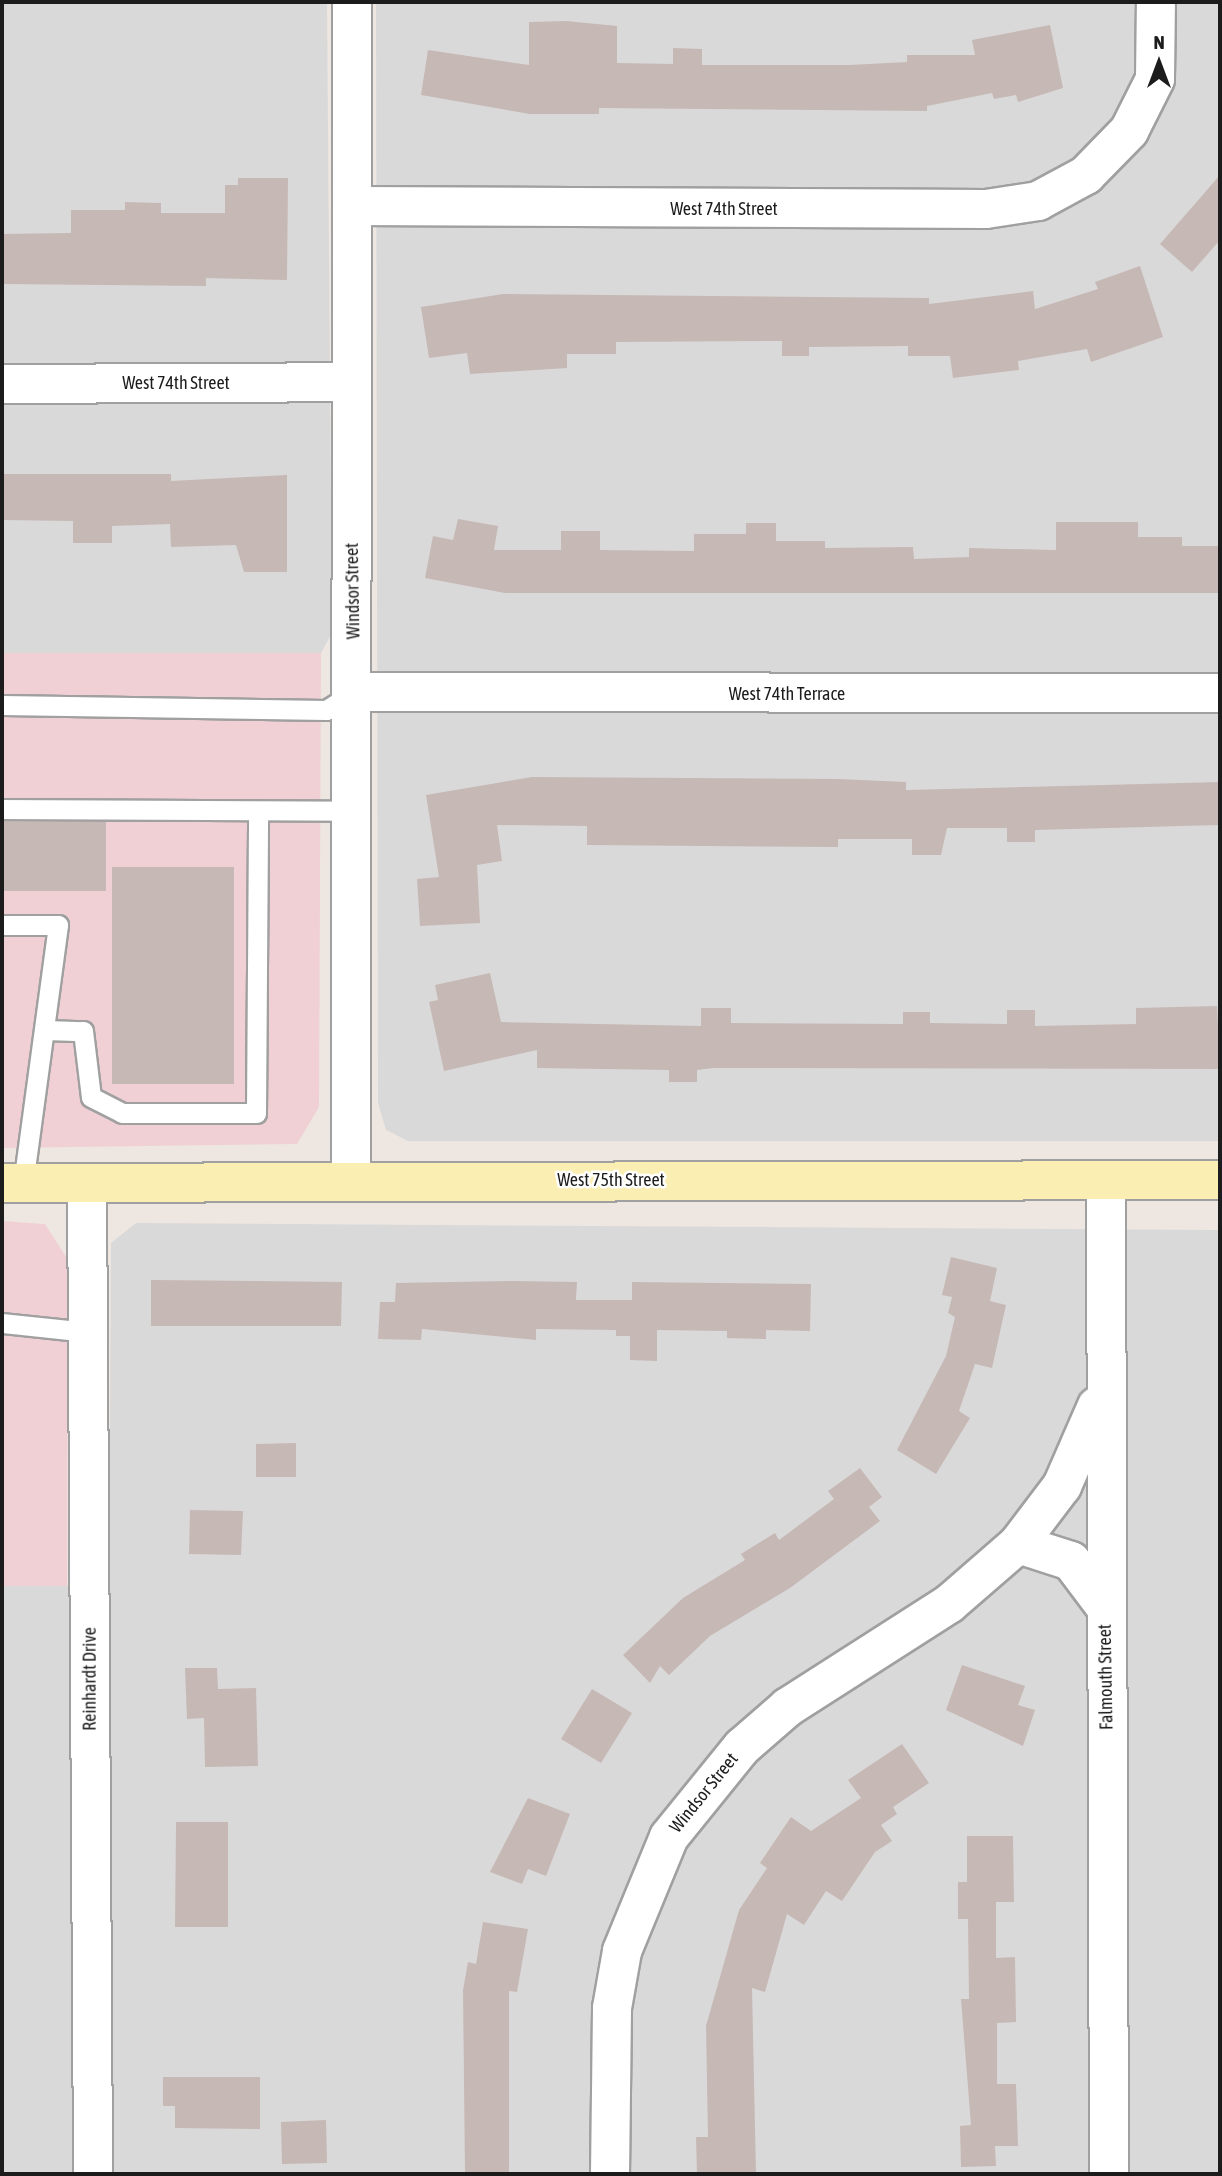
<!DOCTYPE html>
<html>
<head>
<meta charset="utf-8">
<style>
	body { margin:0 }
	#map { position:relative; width:1222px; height:2176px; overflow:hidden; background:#eee7e1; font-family:"Asap Condensed",sans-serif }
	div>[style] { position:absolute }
	.residential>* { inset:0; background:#dad9d9 }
	.commercial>* { inset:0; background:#f0d0d5 }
	.building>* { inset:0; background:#c6b8b5 }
	.roads { filter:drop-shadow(2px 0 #a0a0a0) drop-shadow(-2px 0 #a0a0a0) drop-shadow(0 2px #a0a0a0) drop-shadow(0 -2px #a0a0a0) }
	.service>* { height:19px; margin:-9.5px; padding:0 9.5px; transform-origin:9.5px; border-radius:9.5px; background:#fff }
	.minor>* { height:38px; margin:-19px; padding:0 19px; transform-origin:19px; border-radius:19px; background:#fff }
	.secondary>* { height:38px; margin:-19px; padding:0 19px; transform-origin:19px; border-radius:19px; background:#fbeeb3 }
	span { translate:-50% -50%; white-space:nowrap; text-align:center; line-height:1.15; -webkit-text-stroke:5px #fff; paint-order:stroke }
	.street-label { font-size:18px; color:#1c1c1c }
	.frame { position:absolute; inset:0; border:4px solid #1c1c1c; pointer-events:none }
	.north { position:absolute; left:1124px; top:28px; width:70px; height:70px; -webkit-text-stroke:5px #fff; paint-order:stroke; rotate:0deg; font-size:19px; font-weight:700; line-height:28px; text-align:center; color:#1c1c1c }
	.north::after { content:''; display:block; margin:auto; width:24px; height:32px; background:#1c1c1c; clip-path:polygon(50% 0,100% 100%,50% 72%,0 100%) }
</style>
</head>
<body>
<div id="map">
	<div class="residential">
		<i style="clip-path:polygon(2px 2px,327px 2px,332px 633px,321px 653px,2px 653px)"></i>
		<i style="clip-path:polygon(376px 2px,1220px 2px,1220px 1141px,408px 1141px,386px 1130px,378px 1103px)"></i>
		<i style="clip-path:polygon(136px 1223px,1220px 1230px,1220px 2174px,2px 2174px,2px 1586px,109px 1585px,111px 1243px)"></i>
	</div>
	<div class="commercial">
		<i style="clip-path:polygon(2px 653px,321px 653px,319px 1107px,297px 1144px,2px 1148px)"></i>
		<i style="clip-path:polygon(2px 1221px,45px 1224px,68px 1260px,67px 1586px,2px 1586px)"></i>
	</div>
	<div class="building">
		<i style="clip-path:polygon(566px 21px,617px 26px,617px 63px,673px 64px,673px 48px,702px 49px,702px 65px,849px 65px,907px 62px,907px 55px,975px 55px,972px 40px,1050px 25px,1063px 88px,1018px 102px,1016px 95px,994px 99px,992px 93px,927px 106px,927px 111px,599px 108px,599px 114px,530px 114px,421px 95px,428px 50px,529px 65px,529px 22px)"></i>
		<i style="clip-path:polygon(1220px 175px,1220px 240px,1192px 272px,1160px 244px)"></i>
		<i style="clip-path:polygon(238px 178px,288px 178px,287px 280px,206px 278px,206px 286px,2px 284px,2px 234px,71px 233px,71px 210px,125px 210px,125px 202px,161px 203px,161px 213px,225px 213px,225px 185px,238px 185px)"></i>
		<i style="clip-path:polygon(1140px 266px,1163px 337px,1091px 362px,1087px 349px,1018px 361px,1019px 370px,953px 378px,950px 356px,908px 356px,908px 346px,809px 347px,809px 356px,782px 356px,782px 341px,616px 342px,616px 354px,567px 354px,567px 368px,470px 374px,467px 353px,429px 358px,421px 307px,503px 294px,929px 298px,929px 304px,1033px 291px,1035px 309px,1098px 289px,1095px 282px)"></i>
		<i style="clip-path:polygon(2px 474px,171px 474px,171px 481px,287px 475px,287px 572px,244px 572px,236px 545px,171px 547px,170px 524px,112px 526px,112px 543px,73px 543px,73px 521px,2px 520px)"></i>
		<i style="clip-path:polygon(458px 519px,498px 526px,494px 550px,561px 550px,561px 531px,600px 531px,600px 550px,694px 551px,694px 534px,746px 534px,746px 523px,776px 523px,776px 541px,825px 541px,825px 548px,913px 547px,914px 559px,969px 557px,969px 548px,1056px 550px,1056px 522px,1138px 522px,1138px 537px,1182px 537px,1182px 546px,1220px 546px,1220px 593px,505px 593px,425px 578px,433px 536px,453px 540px)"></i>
		<i style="clip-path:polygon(532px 777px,838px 779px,906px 782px,906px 790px,1220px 782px,1220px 825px,1035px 830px,1035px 842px,1007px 842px,1007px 828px,947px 828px,941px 855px,912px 855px,912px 839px,838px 839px,838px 847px,587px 845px,587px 826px,497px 825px,502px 861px,477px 865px,480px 923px,420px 926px,417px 879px,439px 877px,426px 795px)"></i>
		<i style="clip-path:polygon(2px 821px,106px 822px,106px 891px,2px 891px)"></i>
		<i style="clip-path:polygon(112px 867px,234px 867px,234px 1084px,112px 1084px)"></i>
		<i style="clip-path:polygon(490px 973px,501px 1022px,701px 1026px,701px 1008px,731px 1008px,731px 1023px,903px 1024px,903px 1012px,930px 1012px,930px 1023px,1007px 1024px,1007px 1010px,1035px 1010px,1035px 1026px,1136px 1024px,1136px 1008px,1217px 1006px,1220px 1069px,713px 1068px,697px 1070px,697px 1082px,669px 1082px,669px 1070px,537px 1068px,537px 1050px,444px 1071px,429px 1002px,438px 1000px,435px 985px)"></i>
		<i style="clip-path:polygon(951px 1257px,997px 1268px,990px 1301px,1006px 1305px,992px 1368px,975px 1364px,959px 1411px,970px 1418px,936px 1474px,897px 1450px,946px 1356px,955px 1317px,948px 1313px,952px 1297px,942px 1295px)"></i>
		<i style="clip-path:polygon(151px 1280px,342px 1282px,341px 1326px,151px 1326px)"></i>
		<i style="clip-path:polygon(513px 1281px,577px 1282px,576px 1300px,632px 1300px,632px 1282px,811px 1284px,810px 1331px,766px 1330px,766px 1339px,727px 1338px,727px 1331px,657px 1330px,657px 1361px,630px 1360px,630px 1336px,616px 1336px,616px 1330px,536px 1329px,536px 1340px,422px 1329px,421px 1340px,378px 1339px,380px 1302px,395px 1302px,396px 1283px)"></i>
		<i style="clip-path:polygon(296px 1443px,296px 1477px,256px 1477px,256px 1444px)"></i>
		<i style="clip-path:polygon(860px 1468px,882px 1497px,869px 1507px,880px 1521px,790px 1588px,710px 1636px,669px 1675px,660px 1666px,650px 1683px,623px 1655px,683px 1598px,745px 1560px,741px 1554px,775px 1533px,779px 1540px,834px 1499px,828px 1491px)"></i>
		<i style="clip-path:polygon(190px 1510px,243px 1511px,241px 1555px,189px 1554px)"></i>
		<i style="clip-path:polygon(962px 1665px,1025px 1686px,1018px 1705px,1035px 1710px,1023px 1746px,946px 1710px)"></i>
		<i style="clip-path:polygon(185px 1668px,217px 1668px,218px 1689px,256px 1688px,258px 1766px,205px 1767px,204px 1718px,187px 1719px)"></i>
		<i style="clip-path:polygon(592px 1689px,632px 1713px,601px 1763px,561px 1739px)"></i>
		<i style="clip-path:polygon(902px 1744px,929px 1783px,893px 1807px,897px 1814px,881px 1825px,892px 1841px,875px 1852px,842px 1901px,826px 1891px,804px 1925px,787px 1914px,765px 1992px,752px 1988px,756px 2174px,697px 2174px,696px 2137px,708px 2137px,706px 2026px,739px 1910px,767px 1868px,760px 1863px,791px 1817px,811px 1831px,861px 1798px,848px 1780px)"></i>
		<i style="clip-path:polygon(528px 1798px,570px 1814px,546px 1876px,528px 1869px,522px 1884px,490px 1872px)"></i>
		<i style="clip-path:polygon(176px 1822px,228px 1822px,228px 1927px,175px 1927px)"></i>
		<i style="clip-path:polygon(967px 1836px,1013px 1836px,1014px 1902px,996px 1902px,996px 1958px,1015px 1957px,1016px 2022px,997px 2023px,997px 2084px,1016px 2084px,1018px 2146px,995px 2146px,996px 2166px,961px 2167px,960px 2126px,971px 2125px,961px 1999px,969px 1999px,968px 1919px,958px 1919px,958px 1882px,967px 1882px)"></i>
		<i style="clip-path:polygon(483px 1922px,528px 1929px,517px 1992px,509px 1991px,509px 2174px,465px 2174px,463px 1990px,468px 1962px,476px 1964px)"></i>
		<i style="clip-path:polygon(163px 2077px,260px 2077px,260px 2129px,175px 2128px,175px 2106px,163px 2106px)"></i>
		<i style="clip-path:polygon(326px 2120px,327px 2163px,282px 2164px,281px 2122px)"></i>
	</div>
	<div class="roads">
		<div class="service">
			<i style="left:2px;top:705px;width:324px;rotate:0.9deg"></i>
			<i style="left:326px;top:710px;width:32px;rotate:-32deg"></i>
			<i style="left:2px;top:809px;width:346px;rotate:0.3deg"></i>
			<i style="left:2px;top:925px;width:56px"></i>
			<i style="left:58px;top:925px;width:260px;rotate:97.7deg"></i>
			<i style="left:45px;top:1030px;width:38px;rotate:2deg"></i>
			<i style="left:83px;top:1031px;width:66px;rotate:83.1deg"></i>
			<i style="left:91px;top:1097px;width:35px;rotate:27deg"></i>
			<i style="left:122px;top:1113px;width:134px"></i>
			<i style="left:256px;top:1113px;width:302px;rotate:-89.6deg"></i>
			<i style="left:2px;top:1323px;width:86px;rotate:6deg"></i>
		</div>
		<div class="minor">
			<i style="left:355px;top:206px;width:631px;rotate:0.27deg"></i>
			<i style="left:986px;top:209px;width:53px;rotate:-8.7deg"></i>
			<i style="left:1038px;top:201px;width:55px;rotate:-28.4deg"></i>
			<i style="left:1086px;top:175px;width:62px;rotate:-45.7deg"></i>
			<i style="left:1129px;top:131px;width:58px;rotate:-63.4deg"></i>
			<i style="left:1155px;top:79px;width:77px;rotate:-89.3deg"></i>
			<i style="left:2px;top:384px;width:349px;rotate:-0.3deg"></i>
			<i style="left:354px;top:692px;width:866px;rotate:0.07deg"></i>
			<i style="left:351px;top:1179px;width:1177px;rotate:-89.95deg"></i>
			<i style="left:1106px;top:1181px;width:993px;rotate:89.83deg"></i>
			<i style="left:87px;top:1183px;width:991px;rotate:89.65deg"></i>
			<i style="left:1018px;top:1544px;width:56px;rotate:17.8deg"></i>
			<i style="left:1071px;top:1561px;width:55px;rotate:53.1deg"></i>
			<i style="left:610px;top:2174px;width:166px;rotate:-89.3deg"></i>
			<i style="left:612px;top:2008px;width:58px;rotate:-80deg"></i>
			<i style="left:622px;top:1951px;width:123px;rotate:-67.6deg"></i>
			<i style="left:669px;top:1837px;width:116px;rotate:-51deg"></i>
			<i style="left:742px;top:1747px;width:61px;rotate:-41deg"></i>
			<i style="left:788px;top:1707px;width:191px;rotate:-32.6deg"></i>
			<i style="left:949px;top:1604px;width:91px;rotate:-41deg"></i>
			<i style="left:1018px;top:1544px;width:73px;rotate:-52.8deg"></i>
			<i style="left:1062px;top:1486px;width:87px;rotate:-66.4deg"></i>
		</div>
		<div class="secondary">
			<i style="left:2px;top:1183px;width:1218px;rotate:-0.14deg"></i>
		</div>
	</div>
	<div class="street-label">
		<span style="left:724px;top:209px">West 74th Street</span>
		<span style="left:176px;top:383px">West 74th Street</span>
		<span style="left:353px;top:591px;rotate:-91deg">Windsor Street</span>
		<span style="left:787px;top:694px">West 74th Terrace</span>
		<span style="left:611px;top:1180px">West 75th Street</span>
		<span style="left:1106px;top:1677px;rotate:-91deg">Falmouth Street</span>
		<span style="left:90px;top:1679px;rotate:-90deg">Reinhardt Drive</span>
		<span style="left:704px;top:1793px;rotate:-51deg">Windsor Street</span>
	</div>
	<div class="frame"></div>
	<div class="north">N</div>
</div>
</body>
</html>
